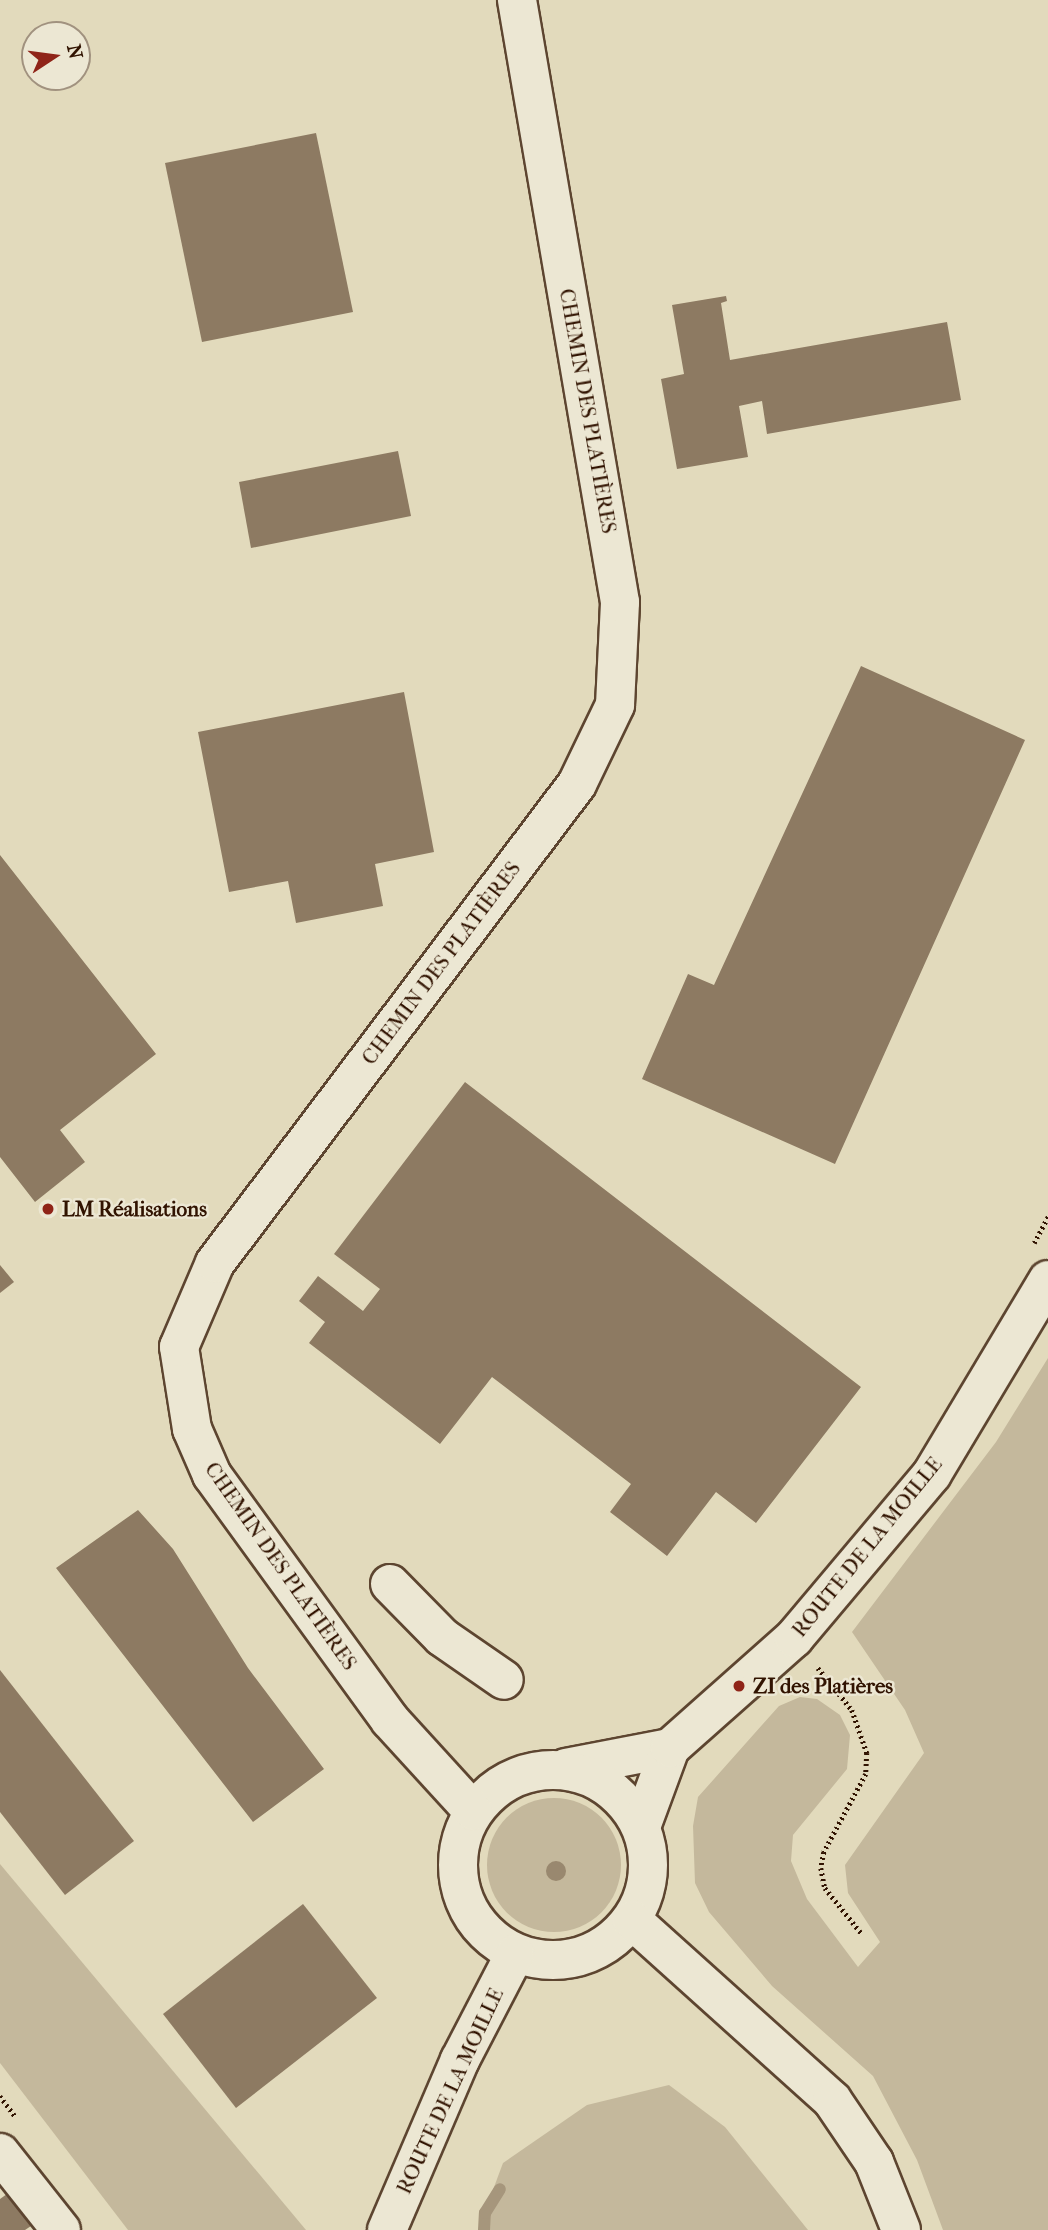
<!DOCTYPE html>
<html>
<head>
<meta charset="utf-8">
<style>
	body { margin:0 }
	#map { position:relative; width:1048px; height:2230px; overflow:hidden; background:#e2dabc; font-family:"IM FELL French Canon",serif }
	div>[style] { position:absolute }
	.green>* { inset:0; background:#c4b89c }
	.round { border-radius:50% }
	.stream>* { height:12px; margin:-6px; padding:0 6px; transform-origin:6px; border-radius:6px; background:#a6967c }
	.building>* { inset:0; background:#8d7a62 }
	.path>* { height:4.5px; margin-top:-2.25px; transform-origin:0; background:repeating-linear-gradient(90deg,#311301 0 2px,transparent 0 5.5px) }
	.roads { filter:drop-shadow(2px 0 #5d4530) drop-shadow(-2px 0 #5d4530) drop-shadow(0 2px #5d4530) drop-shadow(0 -2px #5d4530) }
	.minor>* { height:38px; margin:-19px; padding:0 19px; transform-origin:19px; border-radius:19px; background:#ece7d3 }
	.minor>.ring { margin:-19px; padding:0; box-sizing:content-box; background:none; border:38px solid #ece7d3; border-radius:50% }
	.trees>* { width:20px; height:20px; margin:-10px; border-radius:50%; background:#99886f }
	.dots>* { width:19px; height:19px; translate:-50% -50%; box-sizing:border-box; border:4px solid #ece7d3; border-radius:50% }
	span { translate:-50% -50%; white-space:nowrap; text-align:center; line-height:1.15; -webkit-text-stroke:5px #ece7d3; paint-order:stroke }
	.street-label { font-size:21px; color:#311301 }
	.poi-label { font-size:21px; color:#311301; font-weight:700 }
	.left { translate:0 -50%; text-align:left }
	.north { position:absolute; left:21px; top:21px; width:70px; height:70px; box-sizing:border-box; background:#ece7d3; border:2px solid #a1927f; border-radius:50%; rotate:77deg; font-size:19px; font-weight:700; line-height:28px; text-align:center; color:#311301 }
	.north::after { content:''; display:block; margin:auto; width:24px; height:32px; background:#8f2418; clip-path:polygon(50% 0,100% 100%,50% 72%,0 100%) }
</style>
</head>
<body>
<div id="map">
	<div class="green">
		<i style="clip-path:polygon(1048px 1358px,1048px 2230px,943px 2230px,917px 2160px,873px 2076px,772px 1986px,709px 1912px,695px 1883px,693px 1826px,698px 1797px,779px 1706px,800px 1697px,817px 1699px,840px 1715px,850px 1735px,847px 1769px,793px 1835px,791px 1861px,807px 1899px,858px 1967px,880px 1942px,848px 1893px,845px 1865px,924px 1753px,905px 1710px,852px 1632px,996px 1442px)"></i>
		<i class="round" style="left:487px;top:1798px;width:134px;height:134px"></i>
		<i style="clip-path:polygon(0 1864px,306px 2230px,128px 2230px,0 2063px)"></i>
		<i style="clip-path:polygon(669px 2085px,725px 2127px,808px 2230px,478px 2230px,503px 2163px,587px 2105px)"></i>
	</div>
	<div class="stream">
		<i style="left:484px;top:2230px;width:17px;rotate:-87deg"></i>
		<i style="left:485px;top:2213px;width:28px;rotate:-58deg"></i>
	</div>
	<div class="building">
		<i style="clip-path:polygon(316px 133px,353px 312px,202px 342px,165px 163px)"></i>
		<i style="clip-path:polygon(726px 296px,727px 301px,721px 303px,730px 360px,947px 322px,961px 400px,767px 434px,762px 401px,739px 406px,748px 457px,677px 469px,661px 379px,684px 374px,672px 305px)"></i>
		<i style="clip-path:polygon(398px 451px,411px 516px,251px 548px,239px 482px)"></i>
		<i style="clip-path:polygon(861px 666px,1025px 740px,835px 1164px,642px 1079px,688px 974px,714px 985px)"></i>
		<i style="clip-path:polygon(404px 692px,434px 852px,375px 864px,383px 906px,296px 923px,288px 881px,229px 892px,198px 732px)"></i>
		<i style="clip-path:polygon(0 855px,156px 1054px,60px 1130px,85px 1162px,35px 1202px,0 1157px)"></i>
		<i style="clip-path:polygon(465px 1082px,861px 1387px,756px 1523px,716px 1492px,667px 1556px,610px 1512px,631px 1484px,492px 1377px,440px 1444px,309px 1343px,325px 1322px,299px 1301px,318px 1276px,363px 1311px,380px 1289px,334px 1254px)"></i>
		<i style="clip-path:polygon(0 1265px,14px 1282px,0 1293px)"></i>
		<i style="clip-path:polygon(138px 1510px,173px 1549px,248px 1668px,324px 1769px,253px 1822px,56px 1568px)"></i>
		<i style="clip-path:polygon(0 1670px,134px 1841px,65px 1895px,0 1812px)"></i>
		<i style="clip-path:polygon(303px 1904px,377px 1998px,236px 2108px,163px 2014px)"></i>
		<i style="clip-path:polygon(7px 2194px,31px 2226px,25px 2230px,0 2230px,0 2199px)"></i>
	</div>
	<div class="path">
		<i style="left:1034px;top:1243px;width:30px;rotate:-62deg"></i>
		<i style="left:818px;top:1668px;width:54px;rotate:51deg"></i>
		<i style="left:852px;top:1710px;width:46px;rotate:70.8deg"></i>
		<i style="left:867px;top:1753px;width:21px;rotate:93deg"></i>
		<i style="left:866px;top:1774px;width:89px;rotate:118.3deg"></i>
		<i style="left:824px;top:1852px;width:16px;rotate:101deg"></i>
		<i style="left:821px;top:1868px;width:20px;rotate:79deg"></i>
		<i style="left:825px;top:1888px;width:59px;rotate:51.2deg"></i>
		<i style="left:0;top:2096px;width:26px;rotate:53deg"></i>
	</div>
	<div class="roads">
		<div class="minor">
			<i style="left:390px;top:1584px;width:74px;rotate:45.5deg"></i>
			<i style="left:442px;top:1637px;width:75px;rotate:34.7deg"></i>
			<i style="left:566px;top:1768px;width:106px;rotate:-10.9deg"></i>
			<i class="ring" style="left:458px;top:1770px;width:152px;height:152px"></i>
			<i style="left:473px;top:1811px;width:123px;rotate:-132.4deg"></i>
			<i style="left:390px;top:1720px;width:303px;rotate:-126deg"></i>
			<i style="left:212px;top:1475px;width:50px;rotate:-113.5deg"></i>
			<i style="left:192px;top:1429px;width:83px;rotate:-99deg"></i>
			<i style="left:179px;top:1347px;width:91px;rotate:-66.8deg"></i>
			<i style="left:215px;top:1263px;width:600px;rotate:-52.92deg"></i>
			<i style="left:577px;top:784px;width:88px;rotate:-64.3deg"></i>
			<i style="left:615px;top:705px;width:103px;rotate:-87.2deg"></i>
			<i style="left:620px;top:602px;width:611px;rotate:-99.71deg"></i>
			<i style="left:641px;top:1827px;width:84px;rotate:-69.8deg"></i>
			<i style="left:670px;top:1748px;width:166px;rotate:-41.6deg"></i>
			<i style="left:794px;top:1638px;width:214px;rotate:-49.9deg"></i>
			<i style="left:932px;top:1474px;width:226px;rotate:-59.1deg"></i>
			<i style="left:632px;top:1920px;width:269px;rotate:42deg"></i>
			<i style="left:832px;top:2100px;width:75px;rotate:55.9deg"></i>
			<i style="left:874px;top:2162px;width:73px;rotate:68.3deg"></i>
			<i style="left:0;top:2153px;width:98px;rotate:51.6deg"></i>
			<i style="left:387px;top:2230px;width:185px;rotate:-66.8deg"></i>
			<i style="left:460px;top:2060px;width:119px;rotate:-62.6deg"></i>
		</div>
	</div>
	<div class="trees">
		<i style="left:556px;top:1871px"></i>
	</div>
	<div class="dots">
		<i style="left:48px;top:1209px;background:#8f2418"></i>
		<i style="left:739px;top:1686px;background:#8f2418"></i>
	</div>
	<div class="street-label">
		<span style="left:588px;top:411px;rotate:80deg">CHEMIN DES PLATIÈRES</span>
		<span style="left:441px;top:963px;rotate:-53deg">CHEMIN DES PLATIÈRES</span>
		<span style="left:867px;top:1547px;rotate:-51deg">ROUTE DE LA MOILLE</span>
		<span style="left:281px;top:1566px;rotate:55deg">CHEMIN DES PLATIÈRES</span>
		<span style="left:450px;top:2091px;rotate:-65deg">ROUTE DE LA MOILLE</span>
	</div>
	<div class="poi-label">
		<span class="left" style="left:62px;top:1209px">LM Réalisations</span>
		<span class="left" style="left:753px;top:1686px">ZI des Platières</span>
	</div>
	<div class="north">N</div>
</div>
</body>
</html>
